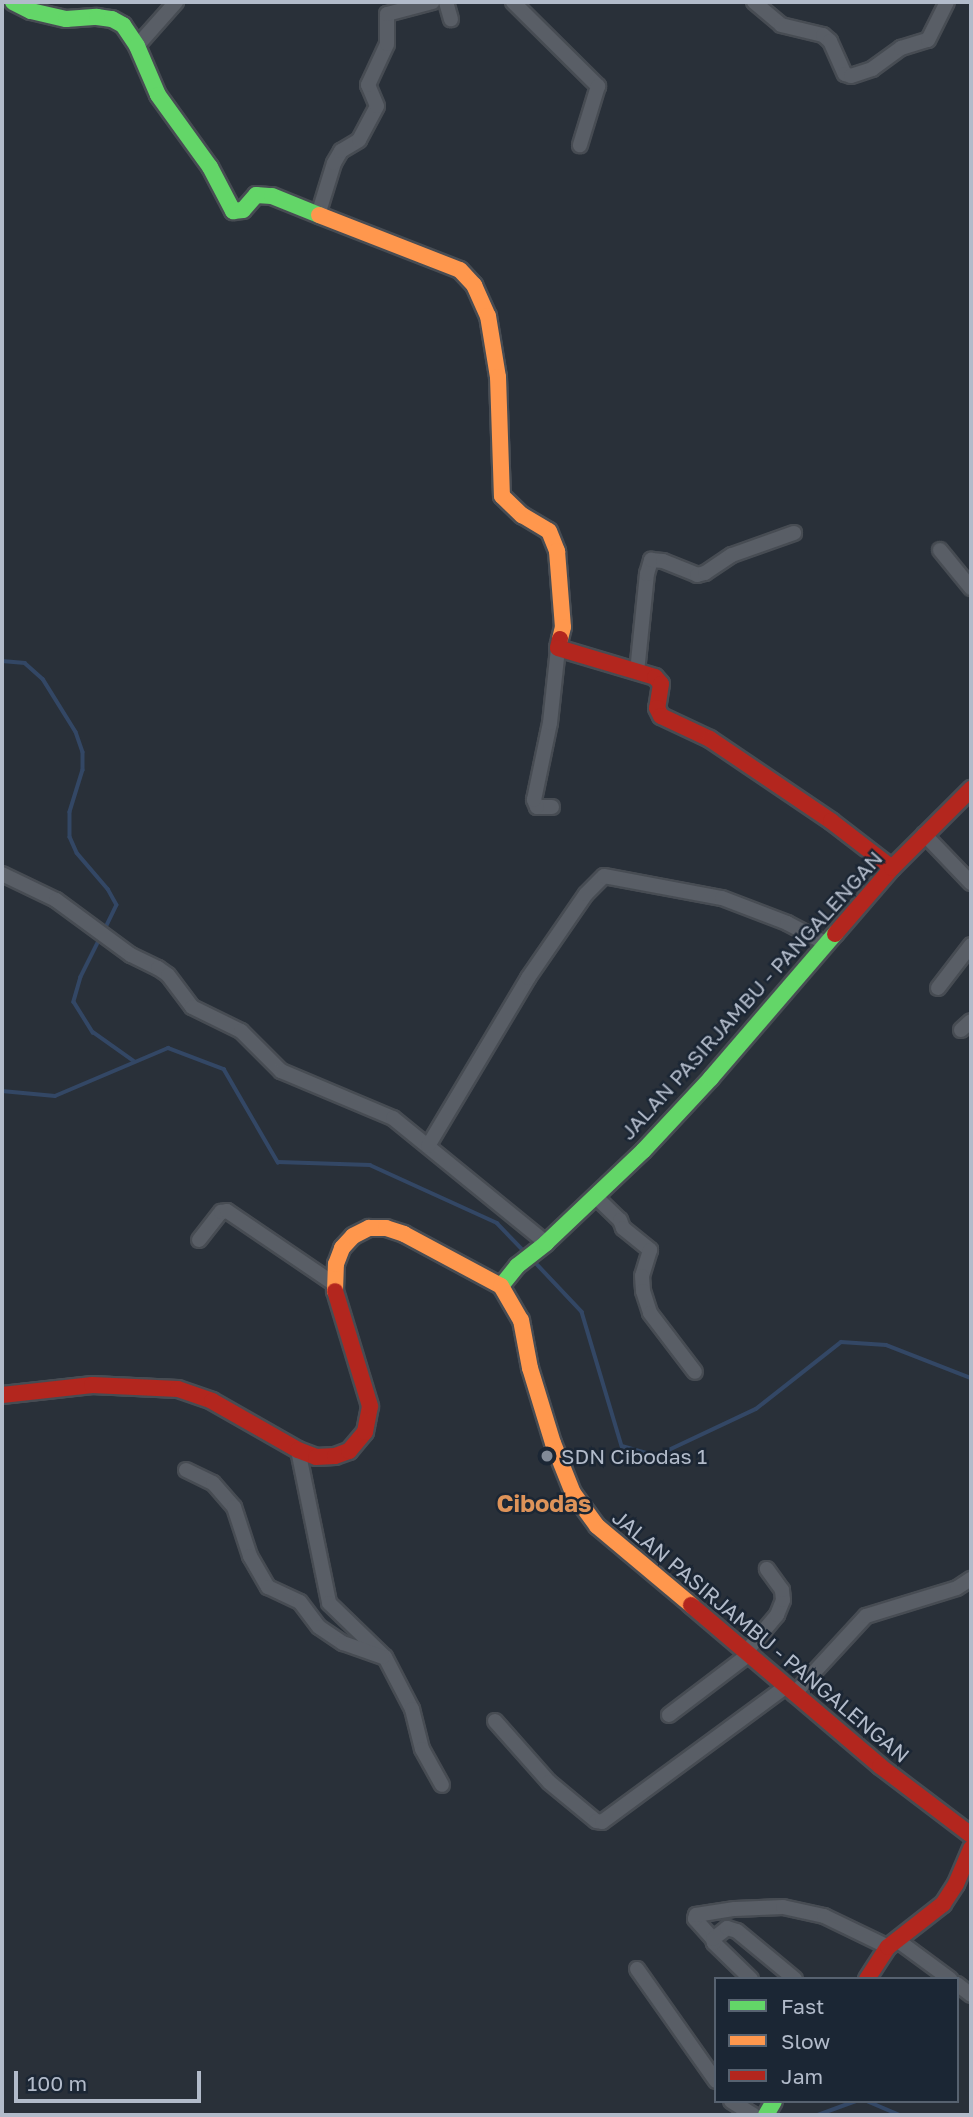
<!DOCTYPE html>
<html>
<head>
<meta charset="utf-8">
<style>
	body { margin:0 }
	#map { position:relative; width:973px; height:2117px; overflow:hidden; background:#293039; font-family:"Golos Text",sans-serif }
	div>[style] { position:absolute }
	.stream>* { height:3.5px; margin:-1.75px; padding:0 1.75px; transform-origin:1.75px; border-radius:1.75px; background:#334765 }
	.roads { filter:drop-shadow(2px 0 #474c53) drop-shadow(-2px 0 #474c53) drop-shadow(0 2px #474c53) drop-shadow(0 -2px #474c53) }
	.street>* { height:14px; margin:-7px; padding:0 7px; transform-origin:7px; border-radius:7px; background:#595e66 }
	.fast>* { height:16px; margin:-8px; padding:0 8px; transform-origin:8px; border-radius:8px; background:#63d668 }
	.slow>* { height:16px; margin:-8px; padding:0 8px; transform-origin:8px; border-radius:8px; background:#ff974d }
	.jam>* { height:16px; margin:-8px; padding:0 8px; transform-origin:8px; border-radius:8px; background:#b3261e }
	.dots>* { width:19px; height:19px; translate:-50% -50%; box-sizing:border-box; border:4px solid #1b2634; border-radius:50% }
	span { translate:-50% -50%; white-space:nowrap; text-align:center; line-height:1.15; -webkit-text-stroke:5px #1b2634; paint-order:stroke }
	.street-label { font-size:21px; color:#b2bbca }
	.poi-label { font-size:21px; color:#b2bbca }
	.left { translate:0 -50%; text-align:left }
	.quarter-label { font-size:24px; color:#de9359; font-weight:700 }
	.frame { position:absolute; inset:0; border:4px solid #b2bbca; pointer-events:none }
	.legend { position:absolute; left:714px; top:1977px; width:245px; height:126px; box-sizing:border-box; background:#1b2634; border:2px solid #576270; margin:0; padding:9px 12px; list-style:none; font-size:21px; color:#b2bbca }
	.legend li { display:flex; align-items:center; gap:14px; height:35px }
	.legend b { width:35px; border:2px solid #576270 }
	.scale { position:absolute; left:14px; top:2071px; width:187px; height:32px; box-sizing:border-box; border:4px solid #b2bbca; border-top:0; padding-left:9px; font-size:21px; line-height:24px; white-space:nowrap; color:#b2bbca; -webkit-text-stroke:5px #1b2634; paint-order:stroke }
</style>
</head>
<body>
<div id="map">
	<div class="stream">
		<i style="left:2px;top:661px;width:23px;rotate:5deg"></i>
		<i style="left:25px;top:663px;width:24px;rotate:42deg"></i>
		<i style="left:43px;top:679px;width:62px;rotate:58.1deg"></i>
		<i style="left:76px;top:732px;width:21px;rotate:71deg"></i>
		<i style="left:83px;top:752px;width:18px;rotate:90deg"></i>
		<i style="left:83px;top:770px;width:44px;rotate:107.2deg"></i>
		<i style="left:70px;top:812px;width:25px;rotate:90deg"></i>
		<i style="left:70px;top:837px;width:17px;rotate:66deg"></i>
		<i style="left:77px;top:853px;width:48px;rotate:49.3deg"></i>
		<i style="left:108px;top:889px;width:18px;rotate:61deg"></i>
		<i style="left:117px;top:905px;width:28px;rotate:116deg"></i>
		<i style="left:101px;top:937px;width:45px;rotate:116.6deg"></i>
		<i style="left:81px;top:977px;width:26px;rotate:106deg"></i>
		<i style="left:74px;top:1002px;width:36px;rotate:58deg"></i>
		<i style="left:93px;top:1032px;width:50px;rotate:35.3deg"></i>
		<i style="left:2px;top:1091px;width:53px;rotate:5.4deg"></i>
		<i style="left:55px;top:1096px;width:123px;rotate:-23deg"></i>
		<i style="left:168px;top:1048px;width:60px;rotate:20.6deg"></i>
		<i style="left:224px;top:1069px;width:108px;rotate:59.9deg"></i>
		<i style="left:278px;top:1162px;width:92px;rotate:1.9deg"></i>
		<i style="left:370px;top:1165px;width:140px;rotate:24.5deg"></i>
		<i style="left:497px;top:1223px;width:39px;rotate:46deg"></i>
		<i style="left:534px;top:1261px;width:70px;rotate:46.7deg"></i>
		<i style="left:582px;top:1312px;width:140px;rotate:73.4deg"></i>
		<i style="left:622px;top:1446px;width:35px;rotate:16deg"></i>
		<i style="left:656px;top:1456px;width:110px;rotate:-25.2deg"></i>
		<i style="left:756px;top:1409px;width:108px;rotate:-38.2deg"></i>
		<i style="left:841px;top:1342px;width:45px;rotate:3.8deg"></i>
		<i style="left:886px;top:1345px;width:91px;rotate:21.2deg"></i>
		<i style="left:867px;top:2101px;width:36px;rotate:23deg"></i>
		<i style="left:818px;top:2115px;width:40px;rotate:-20.2deg"></i>
	</div>
	<div class="roads">
		<div class="street">
			<i style="left:446px;top:2px;width:18px;rotate:74deg"></i>
			<i style="left:513px;top:2px;width:120px;rotate:44.7deg"></i>
			<i style="left:598px;top:86px;width:62px;rotate:107deg"></i>
			<i style="left:754px;top:2px;width:35px;rotate:40deg"></i>
			<i style="left:781px;top:25px;width:43px;rotate:13.4deg"></i>
			<i style="left:823px;top:35px;width:9px;rotate:41deg"></i>
			<i style="left:830px;top:41px;width:36px;rotate:66deg"></i>
			<i style="left:845px;top:74px;width:6px;rotate:18deg"></i>
			<i style="left:851px;top:76px;width:22px;rotate:-18deg"></i>
			<i style="left:872px;top:69px;width:36px;rotate:-36deg"></i>
			<i style="left:901px;top:48px;width:28px;rotate:-17deg"></i>
			<i style="left:928px;top:40px;width:42px;rotate:-63.4deg"></i>
			<i style="left:137px;top:46px;width:59px;rotate:-48.4deg"></i>
			<i style="left:318px;top:215px;width:54px;rotate:-72.9deg"></i>
			<i style="left:334px;top:163px;width:14px;rotate:-60deg"></i>
			<i style="left:341px;top:151px;width:21px;rotate:-31deg"></i>
			<i style="left:359px;top:140px;width:38px;rotate:-62deg"></i>
			<i style="left:377px;top:106px;width:23px;rotate:-113deg"></i>
			<i style="left:368px;top:85px;width:45px;rotate:-65.1deg"></i>
			<i style="left:387px;top:44px;width:30px;rotate:-90deg"></i>
			<i style="left:387px;top:14px;width:47px;rotate:-14.9deg"></i>
			<i style="left:940px;top:550px;width:49px;rotate:50.8deg"></i>
			<i style="left:637px;top:672px;width:99px;rotate:-84.2deg"></i>
			<i style="left:647px;top:574px;width:15px;rotate:-74deg"></i>
			<i style="left:651px;top:560px;width:12px;rotate:5deg"></i>
			<i style="left:663px;top:561px;width:37px;rotate:22deg"></i>
			<i style="left:697px;top:575px;width:8px;rotate:-14deg"></i>
			<i style="left:705px;top:573px;width:32px;rotate:-34deg"></i>
			<i style="left:732px;top:555px;width:66px;rotate:-19.5deg"></i>
			<i style="left:552px;top:807px;width:15px;rotate:180deg"></i>
			<i style="left:537px;top:807px;width:8px;rotate:-113deg"></i>
			<i style="left:534px;top:800px;width:79px;rotate:-78.3deg"></i>
			<i style="left:550px;top:723px;width:75px;rotate:-83.9deg"></i>
			<i style="left:924px;top:834px;width:68px;rotate:46.2deg"></i>
			<i style="left:2px;top:874px;width:60px;rotate:25.7deg"></i>
			<i style="left:56px;top:900px;width:93px;rotate:36.3deg"></i>
			<i style="left:131px;top:955px;width:30px;rotate:26deg"></i>
			<i style="left:158px;top:968px;width:12px;rotate:35deg"></i>
			<i style="left:168px;top:975px;width:40px;rotate:53deg"></i>
			<i style="left:192px;top:1007px;width:55px;rotate:26.1deg"></i>
			<i style="left:241px;top:1031px;width:57px;rotate:45deg"></i>
			<i style="left:281px;top:1071px;width:121px;rotate:22.8deg"></i>
			<i style="left:393px;top:1118px;width:198px;rotate:39.2deg"></i>
			<i style="left:938px;top:988px;width:54px;rotate:-52.5deg"></i>
			<i style="left:961px;top:1030px;width:13px;rotate:-42deg"></i>
			<i style="left:428px;top:1146px;width:196px;rotate:-59.2deg"></i>
			<i style="left:528px;top:978px;width:102px;rotate:-55.4deg"></i>
			<i style="left:586px;top:894px;width:25px;rotate:-45deg"></i>
			<i style="left:604px;top:876px;width:120px;rotate:10.6deg"></i>
			<i style="left:722px;top:898px;width:70px;rotate:21deg"></i>
			<i style="left:787px;top:923px;width:45px;rotate:27.7deg"></i>
			<i style="left:596px;top:1197px;width:33px;rotate:44deg"></i>
			<i style="left:620px;top:1220px;width:9px;rotate:69deg"></i>
			<i style="left:623px;top:1228px;width:35px;rotate:39deg"></i>
			<i style="left:650px;top:1250px;width:27px;rotate:107deg"></i>
			<i style="left:642px;top:1276px;width:15px;rotate:86deg"></i>
			<i style="left:643px;top:1291px;width:23px;rotate:72deg"></i>
			<i style="left:650px;top:1313px;width:74px;rotate:52.7deg"></i>
			<i style="left:199px;top:1240px;width:36px;rotate:-52deg"></i>
			<i style="left:221px;top:1212px;width:6px;rotate:-9deg"></i>
			<i style="left:227px;top:1211px;width:128px;rotate:34.2deg"></i>
			<i style="left:298px;top:1450px;width:156px;rotate:78.5deg"></i>
			<i style="left:329px;top:1603px;width:78px;rotate:44deg"></i>
			<i style="left:385px;top:1657px;width:59px;rotate:62.6deg"></i>
			<i style="left:412px;top:1709px;width:41px;rotate:76deg"></i>
			<i style="left:422px;top:1749px;width:41px;rotate:60.9deg"></i>
			<i style="left:186px;top:1470px;width:30px;rotate:26deg"></i>
			<i style="left:213px;top:1483px;width:32px;rotate:49deg"></i>
			<i style="left:234px;top:1507px;width:52px;rotate:71.9deg"></i>
			<i style="left:250px;top:1556px;width:36px;rotate:60deg"></i>
			<i style="left:268px;top:1587px;width:35px;rotate:25deg"></i>
			<i style="left:300px;top:1602px;width:31px;rotate:53deg"></i>
			<i style="left:319px;top:1627px;width:29px;rotate:34deg"></i>
			<i style="left:343px;top:1643px;width:42px;rotate:19.3deg"></i>
			<i style="left:745px;top:1653px;width:50px;rotate:-49.9deg"></i>
			<i style="left:777px;top:1615px;width:16px;rotate:-68deg"></i>
			<i style="left:783px;top:1600px;width:10px;rotate:-96deg"></i>
			<i style="left:782px;top:1590px;width:26px;rotate:-126deg"></i>
			<i style="left:794px;top:1694px;width:106px;rotate:-47.3deg"></i>
			<i style="left:866px;top:1616px;width:95px;rotate:-17.1deg"></i>
			<i style="left:957px;top:1588px;width:17px;rotate:-33deg"></i>
			<i style="left:669px;top:1715px;width:99px;rotate:-37.2deg"></i>
			<i style="left:495px;top:1721px;width:81px;rotate:48.5deg"></i>
			<i style="left:549px;top:1782px;width:61px;rotate:39.7deg"></i>
			<i style="left:596px;top:1821px;width:6px;rotate:9deg"></i>
			<i style="left:602px;top:1822px;width:227px;rotate:-36.4deg"></i>
			<i style="left:713px;top:1939px;width:27px;rotate:-132deg"></i>
			<i style="left:695px;top:1919px;width:4px;rotate:-76deg"></i>
			<i style="left:696px;top:1915px;width:39px;rotate:-9deg"></i>
			<i style="left:735px;top:1909px;width:48px;rotate:-2.4deg"></i>
			<i style="left:783px;top:1907px;width:42px;rotate:12.4deg"></i>
			<i style="left:824px;top:1916px;width:71px;rotate:25.8deg"></i>
			<i style="left:897px;top:1940px;width:66px;rotate:36.3deg"></i>
			<i style="left:637px;top:1969px;width:137px;rotate:54.8deg"></i>
			<i style="left:751px;top:1979px;width:52px;rotate:-135.8deg"></i>
			<i style="left:714px;top:1943px;width:4px;rotate:-104deg"></i>
			<i style="left:713px;top:1939px;width:18px;rotate:-38deg"></i>
			<i style="left:727px;top:1928px;width:10px;rotate:17deg"></i>
			<i style="left:737px;top:1931px;width:75px;rotate:39.6deg"></i>
			<i style="left:957px;top:1984px;width:18px;rotate:38deg"></i>
			<i style="left:731px;top:2101px;width:26px;rotate:32deg"></i>
		</div>
		<div class="fast">
			<i style="left:13px;top:2px;width:20px;rotate:27deg"></i>
			<i style="left:31px;top:11px;width:36px;rotate:13deg"></i>
			<i style="left:66px;top:19px;width:31px;rotate:-4deg"></i>
			<i style="left:97px;top:17px;width:15px;rotate:8deg"></i>
			<i style="left:112px;top:19px;width:13px;rotate:29deg"></i>
			<i style="left:123px;top:25px;width:25px;rotate:56deg"></i>
			<i style="left:137px;top:46px;width:53px;rotate:66.8deg"></i>
			<i style="left:158px;top:95px;width:89px;rotate:54.2deg"></i>
			<i style="left:210px;top:167px;width:50px;rotate:62.4deg"></i>
			<i style="left:233px;top:211px;width:10px;rotate:-6deg"></i>
			<i style="left:243px;top:210px;width:20px;rotate:-49deg"></i>
			<i style="left:256px;top:195px;width:16px;rotate:4deg"></i>
			<i style="left:272px;top:196px;width:51px;rotate:22deg"></i>
			<i style="left:501px;top:1286px;width:26px;rotate:-51deg"></i>
			<i style="left:517px;top:1266px;width:37px;rotate:-38deg"></i>
			<i style="left:546px;top:1243px;width:134px;rotate:-43.5deg"></i>
			<i style="left:643px;top:1151px;width:100px;rotate:-47deg"></i>
			<i style="left:711px;top:1078px;width:190px;rotate:-49.3deg"></i>
			<i style="left:766px;top:2115px;width:16px;rotate:-60deg"></i>
		</div>
		<div class="slow">
			<i style="left:319px;top:215px;width:151px;rotate:21.3deg"></i>
			<i style="left:460px;top:270px;width:21px;rotate:47deg"></i>
			<i style="left:474px;top:285px;width:34px;rotate:66deg"></i>
			<i style="left:488px;top:316px;width:62px;rotate:80.7deg"></i>
			<i style="left:498px;top:377px;width:119px;rotate:88.1deg"></i>
			<i style="left:502px;top:496px;width:28px;rotate:44deg"></i>
			<i style="left:522px;top:515px;width:31px;rotate:31deg"></i>
			<i style="left:549px;top:531px;width:22px;rotate:68deg"></i>
			<i style="left:557px;top:551px;width:76px;rotate:85.5deg"></i>
			<i style="left:563px;top:627px;width:12px;rotate:104deg"></i>
			<i style="left:335px;top:1291px;width:27px;rotate:-88deg"></i>
			<i style="left:336px;top:1264px;width:17px;rotate:-69deg"></i>
			<i style="left:342px;top:1248px;width:16px;rotate:-47deg"></i>
			<i style="left:353px;top:1236px;width:18px;rotate:-27deg"></i>
			<i style="left:369px;top:1228px;width:17px"></i>
			<i style="left:386px;top:1228px;width:19px;rotate:18deg"></i>
			<i style="left:404px;top:1234px;width:110px;rotate:28.2deg"></i>
			<i style="left:501px;top:1286px;width:39px;rotate:60deg"></i>
			<i style="left:521px;top:1320px;width:49px;rotate:79.4deg"></i>
			<i style="left:530px;top:1368px;width:78px;rotate:73deg"></i>
			<i style="left:553px;top:1443px;width:54px;rotate:68.2deg"></i>
			<i style="left:573px;top:1493px;width:41px;rotate:54deg"></i>
			<i style="left:597px;top:1526px;width:123px;rotate:40deg"></i>
		</div>
		<div class="jam">
			<i style="left:560px;top:639px;width:9px;rotate:103deg"></i>
			<i style="left:558px;top:648px;width:101px;rotate:16.6deg"></i>
			<i style="left:655px;top:677px;width:9px;rotate:49deg"></i>
			<i style="left:661px;top:684px;width:24px;rotate:99deg"></i>
			<i style="left:657px;top:708px;width:9px;rotate:63deg"></i>
			<i style="left:661px;top:716px;width:54px;rotate:25.1deg"></i>
			<i style="left:710px;top:739px;width:146px;rotate:34.1deg"></i>
			<i style="left:831px;top:821px;width:77px;rotate:37.6deg"></i>
			<i style="left:835px;top:934px;width:87px;rotate:-49.2deg"></i>
			<i style="left:892px;top:868px;width:112px;rotate:-45deg"></i>
			<i style="left:2px;top:1395px;width:91px;rotate:-6.3deg"></i>
			<i style="left:92px;top:1385px;width:86px;rotate:2.7deg"></i>
			<i style="left:178px;top:1389px;width:36px;rotate:19deg"></i>
			<i style="left:212px;top:1401px;width:99px;rotate:29.7deg"></i>
			<i style="left:298px;top:1450px;width:19px;rotate:21deg"></i>
			<i style="left:316px;top:1457px;width:19px;rotate:-3deg"></i>
			<i style="left:335px;top:1456px;width:15px;rotate:-20deg"></i>
			<i style="left:349px;top:1451px;width:25px;rotate:-50deg"></i>
			<i style="left:365px;top:1432px;width:26px;rotate:-79deg"></i>
			<i style="left:370px;top:1406px;width:120px;rotate:-106.9deg"></i>
			<i style="left:691px;top:1605px;width:248px;rotate:40.4deg"></i>
			<i style="left:880px;top:1766px;width:114px;rotate:37.2deg"></i>
			<i style="left:867px;top:1979px;width:38px;rotate:-57deg"></i>
			<i style="left:888px;top:1947px;width:70px;rotate:-38deg"></i>
			<i style="left:943px;top:1904px;width:24px;rotate:-57deg"></i>
			<i style="left:956px;top:1884px;width:39px;rotate:-67deg"></i>
		</div>
	</div>
	<div class="dots">
		<i style="left:547px;top:1456px;background:#828a97"></i>
	</div>
	<div class="street-label">
		<span style="left:751px;top:995px;rotate:-48deg">JALAN PASIRJAMBU - PANGALENGAN</span>
		<span style="left:761px;top:1636px;rotate:40deg">JALAN PASIRJAMBU - PANGALENGAN</span>
	</div>
	<div class="poi-label">
		<span class="left" style="left:561px;top:1456px">SDN Cibodas 1</span>
	</div>
	<div class="quarter-label">
		<span style="left:544px;top:1503px">Cibodas</span>
	</div>
	<div class="frame"></div>
	<ul class="legend">
	<li><b style="height:9px;background:#63d668"></b>Fast</li>
	<li><b style="height:9px;background:#ff974d"></b>Slow</li>
	<li><b style="height:9px;background:#b3261e"></b>Jam</li>
	</ul>
	<div class="scale">100 m</div>
</div>
</body>
</html>
